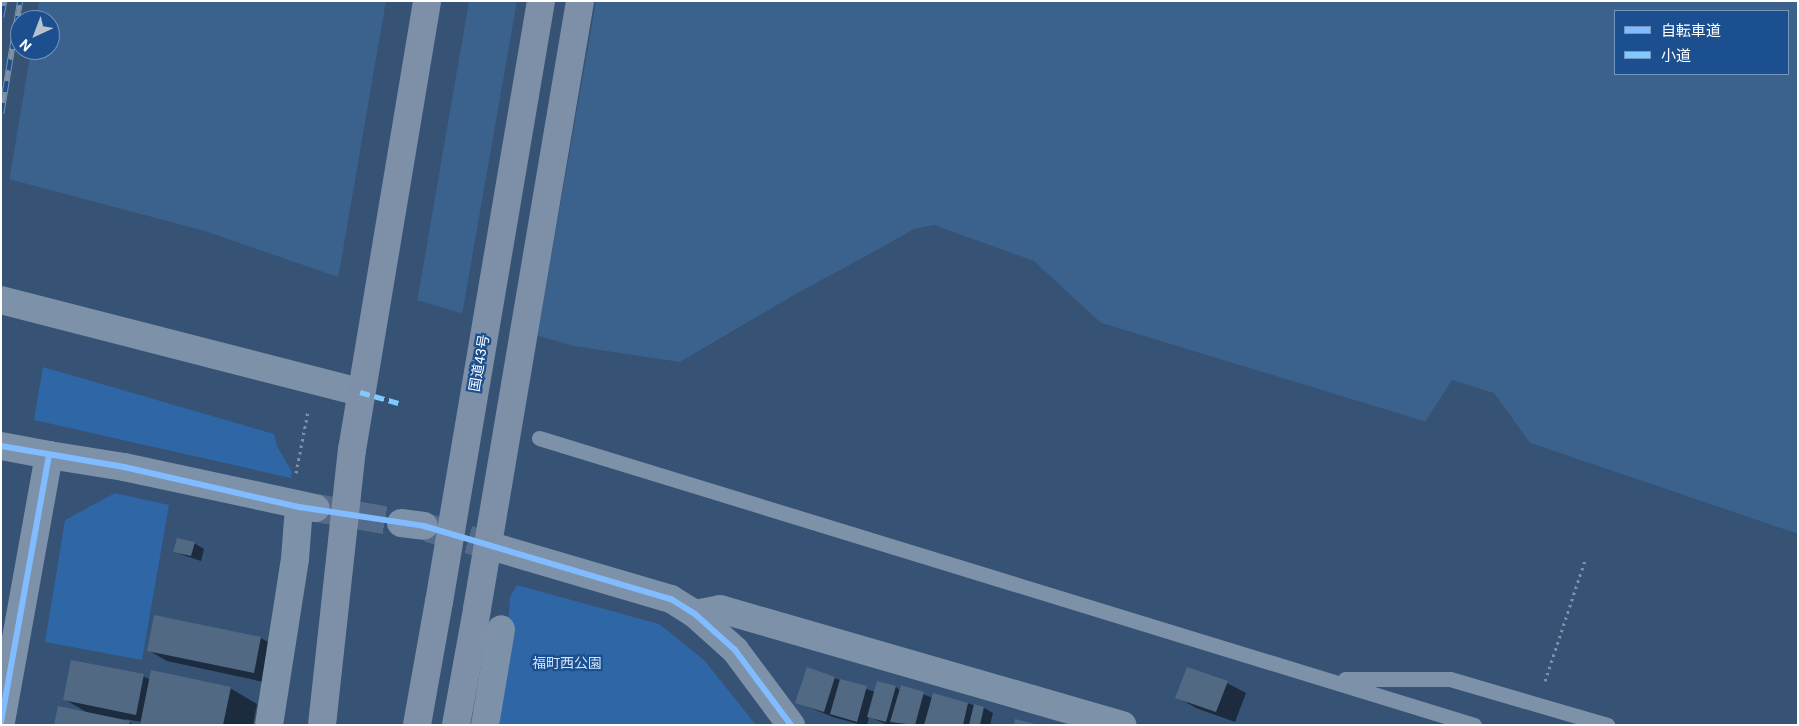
<!DOCTYPE html>
<html>
<head>
<meta charset="utf-8">
<style>
	body { margin:0 }
	#map { position:relative; width:1799px; height:726px; overflow:hidden; background:#365274; font-family:Roboto,"Noto Sans JP",sans-serif }
	div>[style] { position:absolute }
	.green>* { inset:0; background:#2f66a5 }
	.water>* { inset:0; background:#3b618d }
	.pier>* { inset:0; background:#365274 }
	.shadow>* { inset:0; background:#0007 }
	.building>* { inset:0; background:#526984 }
	.minor-tunnel>* { height:28px; margin-top:-14px; transform-origin:0; background:repeating-linear-gradient(90deg,#546c89 0 28px,transparent 0 42px) }
	.path>* { height:3px; margin-top:-1.5px; transform-origin:0; background:repeating-linear-gradient(90deg,#7d92a8 0 2.5px,transparent 0 6.5px) }
	.service>* { height:15px; margin:-7.5px; padding:0 7.5px; transform-origin:7.5px; border-radius:7.5px; background:#7d92a8 }
	.minor>* { height:28px; margin:-14px; padding:0 14px; transform-origin:14px; border-radius:14px; background:#7d92a8 }
	.tertiary>* { height:28px; margin:-14px; padding:0 14px; transform-origin:14px; border-radius:14px; background:#7d92a8 }
	.trunk>* { height:28px; margin:-14px; padding:0 14px; transform-origin:14px; border-radius:14px; background:#7e90a7 }
	.rail>* { height:5.5px; margin-top:-2.75px; transform-origin:0; background:repeating-linear-gradient(90deg,#1b4f8f 0 11px,#7e92a7 0 22px); box-sizing:border-box; border-block:1px solid #7e92a7 }
	.trunk-bridge>* { height:28px; margin:-14px; padding:0 14px; transform-origin:14px; border-radius:14px; background:#7e90a7 }
	.quiet>* { height:5px; margin-top:-2.5px; transform-origin:0; background:repeating-linear-gradient(90deg,#80caff 0 10px,transparent 0 15px) }
	.cycleway>* { height:6px; margin:-3px; padding:0 3px; transform-origin:3px; border-radius:3px; background:#80bcff }
	span { translate:-50% -50%; white-space:nowrap; text-align:center; line-height:1.15; -webkit-text-stroke:4.5px #1b4f8f; paint-order:stroke }
	.street-label { font-size:14px; color:#fff }
	.park-label { font-size:14px; color:#cfe3fa }
	.frame { position:absolute; inset:0; border:2px solid #fff; pointer-events:none }
	.legend { position:absolute; left:1614px; top:10px; width:175px; height:65px; box-sizing:border-box; background:#1b4f8f; border:1px solid #7695bc; margin:0; padding:6px 9px; list-style:none; font-size:15px; color:#fff }
	.legend li { display:flex; align-items:center; gap:10px; height:25px }
	.legend b { width:25px; border:1px solid #7695bc }
	.north { position:absolute; left:10px; top:10px; width:50px; height:50px; box-sizing:border-box; background:#1b4f8f; border:1px solid #7695bc; border-radius:50%; rotate:223deg; font-size:14px; font-weight:700; line-height:20px; text-align:center; color:#fff }
	.north::after { content:''; display:block; margin:auto; width:18px; height:22px; background:#b9c2ce; clip-path:polygon(50% 0,100% 100%,50% 72%,0 100%) }
</style>
</head>
<body>
<div id="map">
	<div class="green">
		<i style="clip-path:polygon(43px 367px,274px 434px,277px 446px,292px 472px,291px 478px,34px 420px)"></i>
		<i style="clip-path:polygon(115px 493px,169px 505px,142px 660px,45px 642px,65px 520px)"></i>
		<i style="clip-path:polygon(517px 585px,659px 624px,704px 660px,756px 725px,492px 725px,507px 642px,510px 597px)"></i>
	</div>
	<div class="water">
		<i style="clip-path:polygon(evenodd,1px 1px,1798px 1px,1798px 534px,1530px 443px,1494px 393px,1452px 380px,1425px 422px,1101px 323px,1034px 261px,934px 225px,914px 229px,680px 362px,573px 346px,332px 275px,205px 231px,1px 177px,1px 1px,1615px 11px,1788px 11px,1788px 74px,1615px 74px,1615px 11px,1px 1px,20px 20px,50px 20px,50px 50px,20px 50px,20px 20px)"></i>
	</div>
	<div class="pier">
		<i style="clip-path:polygon(1px 1px,39px 1px,36px 20px,20px 20px,20px 50px,31px 50px,9px 182px,1px 180px)"></i>
		<i style="clip-path:polygon(386px 1px,469px 1px,417px 302px,338px 279px)"></i>
		<i style="clip-path:polygon(517px 1px,596px 1px,537px 338px,462px 315px)"></i>
		<i style="clip-path:polygon(877px 250px,881px 251px,680px 362px,792px 296px)"></i>
		<i style="clip-path:polygon(1097px 323px,1101px 323px,1427px 422px,1424px 424px)"></i>
		<i style="clip-path:polygon(1527px 442px,1798px 534px,1798px 536px,1530px 445px)"></i>
	</div>
	<div class="shadow">
		<i style="clip-path:polygon(194px 543px,204px 549px,201px 561px,174px 552px)"></i>
		<i style="clip-path:polygon(155px 616px,261px 638px,280px 649px,273px 684px,167px 661px,148px 650px)"></i>
		<i style="clip-path:polygon(808px 669px,875px 692px,896px 687px,901px 691px,902px 686px,933px 698px,934px 694px,984px 708px,993px 713px,990px 725px,888px 725px,869px 717px,867px 725px,862px 725px,833px 717px,796px 702px)"></i>
		<i style="clip-path:polygon(143px 676px,151px 680px,230px 688px,257px 704px,253px 725px,142px 725px,142px 722px,124px 719px,134px 725px,55px 725px,88px 713px,64px 699px)"></i>
		<i style="clip-path:polygon(1227px 683px,1246px 693px,1235px 722px,1196px 708px,1177px 697px)"></i>
	</div>
	<div class="building">
		<i style="clip-path:polygon(177px 538px,195px 542px,191px 556px,173px 552px)"></i>
		<i style="clip-path:polygon(154px 615px,261px 637px,254px 673px,147px 651px)"></i>
		<i style="clip-path:polygon(71px 660px,144px 674px,136px 715px,63px 700px)"></i>
		<i style="clip-path:polygon(807px 667px,835px 677px,824px 712px,795px 703px)"></i>
		<i style="clip-path:polygon(1187px 667px,1228px 681px,1216px 712px,1175px 698px)"></i>
		<i style="clip-path:polygon(151px 670px,231px 687px,223px 725px,140px 725px)"></i>
		<i style="clip-path:polygon(840px 679px,867px 686px,857px 722px,830px 714px)"></i>
		<i style="clip-path:polygon(877px 681px,896px 686px,886px 722px,867px 717px)"></i>
		<i style="clip-path:polygon(901px 685px,924px 692px,915px 725px,890px 722px)"></i>
		<i style="clip-path:polygon(933px 693px,968px 703px,963px 725px,924px 725px)"></i>
		<i style="clip-path:polygon(974px 704px,984px 707px,980px 725px,969px 725px)"></i>
		<i style="clip-path:polygon(58px 706px,130px 721px,129px 725px,54px 725px)"></i>
		<i style="clip-path:polygon(1015px 719px,1035px 724px,1035px 725px,1014px 725px)"></i>
	</div>
	<div class="minor-tunnel">
		<i style="left:316px;top:508px;width:86px;rotate:10deg"></i>
		<i style="left:428px;top:528px;width:76px;rotate:16deg"></i>
	</div>
	<div class="path">
		<i style="left:296px;top:473px;width:63px;rotate:-79deg"></i>
		<i style="left:1545px;top:681px;width:127px;rotate:-71.7deg"></i>
	</div>
	<div class="service">
		<i style="left:539px;top:438px;width:978px;rotate:17.06deg"></i>
		<i style="left:1345px;top:679px;width:105px"></i>
		<i style="left:1450px;top:679px;width:164px;rotate:16.3deg"></i>
	</div>
	<div class="minor">
		<i style="left:1px;top:300px;width:371px;rotate:14.4deg"></i>
		<i style="left:49px;top:455px;width:76px;rotate:9.1deg"></i>
		<i style="left:124px;top:467px;width:196px;rotate:12.1deg"></i>
		<i style="left:401px;top:523px;width:23px;rotate:7deg"></i>
		<i style="left:501px;top:549px;width:177px;rotate:16.4deg"></i>
		<i style="left:671px;top:599px;width:28px;rotate:32deg"></i>
		<i style="left:695px;top:614px;width:54px;rotate:42deg"></i>
		<i style="left:735px;top:650px;width:94px;rotate:53.3deg"></i>
		<i style="left:695px;top:614px;width:25px;rotate:-11deg"></i>
		<i style="left:720px;top:609px;width:419px;rotate:16.1deg"></i>
		<i style="left:269px;top:725px;width:168px;rotate:-81.1deg"></i>
		<i style="left:295px;top:559px;width:52px;rotate:-85.6deg"></i>
		<i style="left:485px;top:725px;width:97px;rotate:-80.5deg"></i>
	</div>
	<div class="tertiary">
		<i style="left:1px;top:446px;width:49px;rotate:10.6deg"></i>
		<i style="left:49px;top:455px;width:271px;rotate:100.2deg"></i>
	</div>
	<div class="trunk">
		<i style="left:352px;top:450px;width:455px;rotate:-80.5deg"></i>
		<i style="left:417px;top:725px;width:125px;rotate:-79.9deg"></i>
		<i style="left:456px;top:725px;width:118px;rotate:-79.7deg"></i>
	</div>
	<div class="rail">
		<i style="left:1px;top:17px;width:16px;rotate:-79deg"></i>
		<i style="left:1px;top:114px;width:115px;rotate:-80.5deg"></i>
	</div>
	<div class="trunk-bridge">
		<i style="left:439px;top:602px;width:610px;rotate:-80.37deg"></i>
		<i style="left:477px;top:609px;width:617px;rotate:-80.38deg"></i>
		<i style="left:322px;top:725px;width:277px;rotate:-83.8deg"></i>
	</div>
	<div class="quiet">
		<i style="left:360px;top:392px;width:40px;rotate:16deg"></i>
	</div>
	<div class="cycleway">
		<i style="left:1px;top:446px;width:125px;rotate:9.7deg"></i>
		<i style="left:124px;top:467px;width:180px;rotate:12.9deg"></i>
		<i style="left:299px;top:507px;width:126px;rotate:8.6deg"></i>
		<i style="left:424px;top:526px;width:258px;rotate:16.5deg"></i>
		<i style="left:671px;top:599px;width:28px;rotate:32deg"></i>
		<i style="left:695px;top:614px;width:54px;rotate:42deg"></i>
		<i style="left:735px;top:650px;width:94px;rotate:53.3deg"></i>
		<i style="left:1px;top:722px;width:271px;rotate:-79.8deg"></i>
	</div>
	<div class="street-label">
		<span style="left:479px;top:363px;rotate:-80deg">国道43号</span>
	</div>
	<div class="park-label">
		<span style="left:567px;top:663px">福町西公園</span>
	</div>
	<div class="frame"></div>
	<ul class="legend">
	<li><b style="height:6px;background:#80bcff"></b>自転車道</li>
	<li><b style="height:6px;background:#80caff"></b>小道</li>
	</ul>
	<div class="north">N</div>
</div>
</body>
</html>
